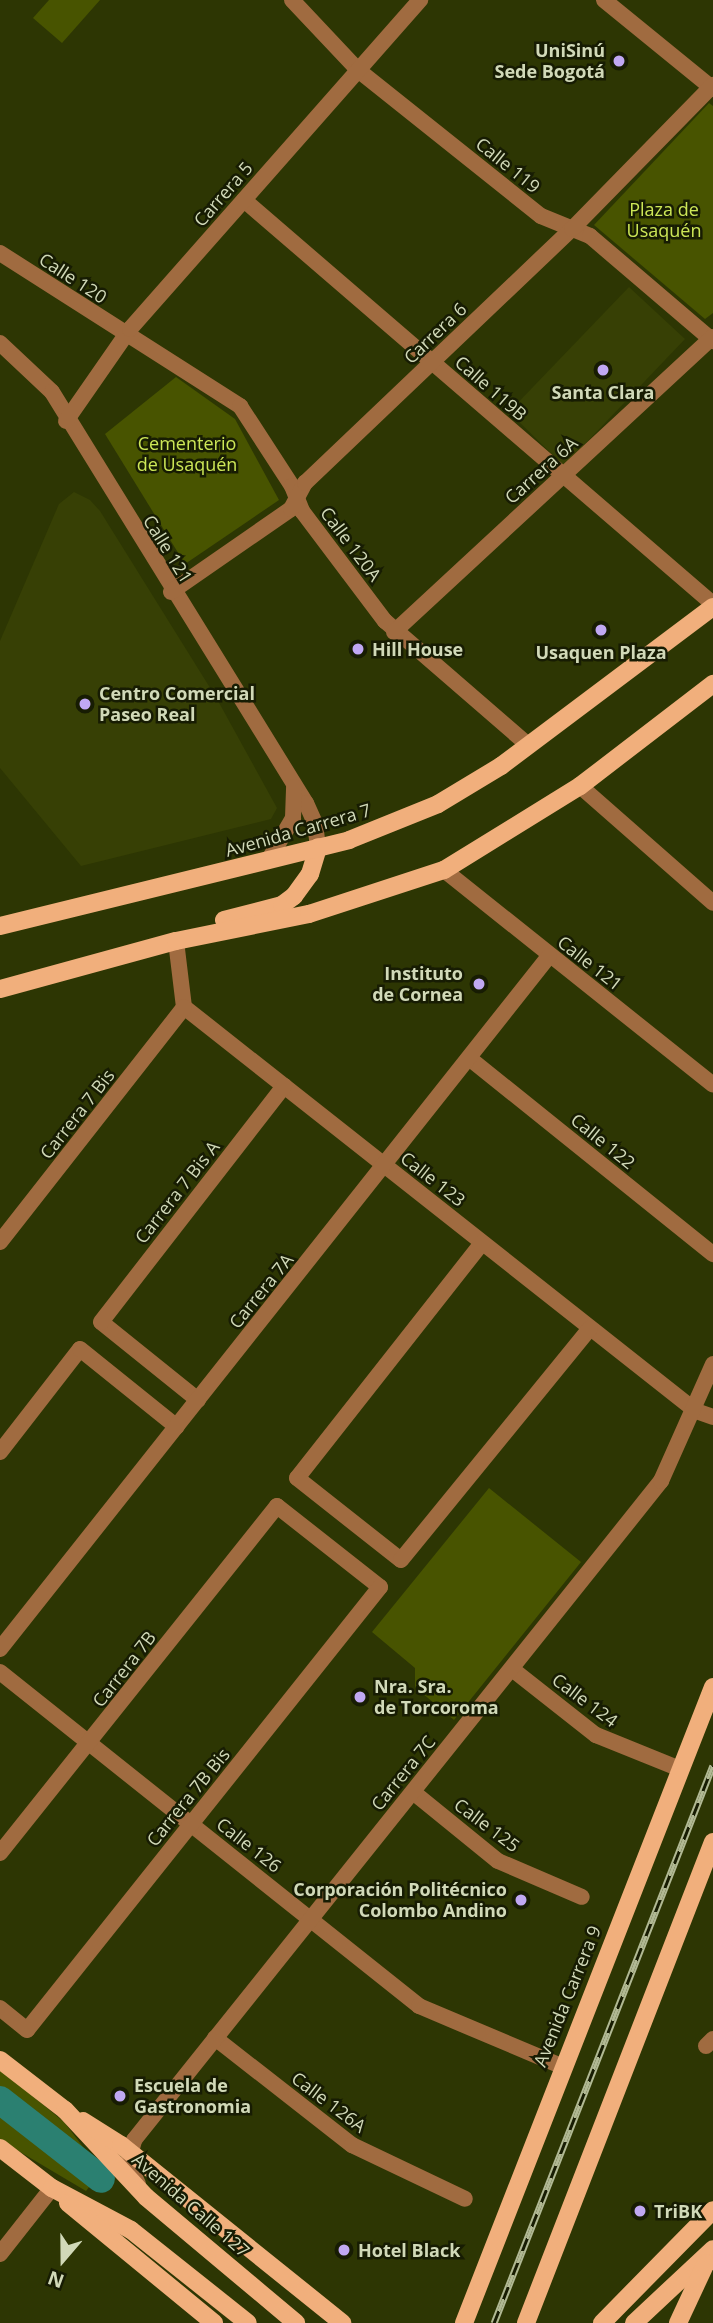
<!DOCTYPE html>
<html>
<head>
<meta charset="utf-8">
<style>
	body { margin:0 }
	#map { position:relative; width:713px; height:2323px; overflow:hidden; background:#2d3603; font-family:"Open Sans",sans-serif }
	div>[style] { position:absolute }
	.built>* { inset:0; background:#374005 }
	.green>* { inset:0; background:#485400 }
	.river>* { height:28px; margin:-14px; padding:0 14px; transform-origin:14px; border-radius:14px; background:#2b8071 }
	.minor>* { height:16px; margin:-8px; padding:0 8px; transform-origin:8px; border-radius:8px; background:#a06b40 }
	.major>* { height:18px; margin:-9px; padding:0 9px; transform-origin:9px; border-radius:9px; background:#f1af7c }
	.rail>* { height:7px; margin-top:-3.5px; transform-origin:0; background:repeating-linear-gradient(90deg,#171c03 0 13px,#b1b994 0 26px); box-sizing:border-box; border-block:2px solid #b1b994 }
	.dots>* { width:19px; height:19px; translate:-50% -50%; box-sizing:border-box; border:4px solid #171c03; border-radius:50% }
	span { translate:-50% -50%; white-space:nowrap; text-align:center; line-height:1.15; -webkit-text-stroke:5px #171c03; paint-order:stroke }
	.poi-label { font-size:18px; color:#d1d9b8; font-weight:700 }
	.right { translate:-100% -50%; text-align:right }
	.left { translate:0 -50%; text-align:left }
	.street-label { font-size:18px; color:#d1d9b8 }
	.park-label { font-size:18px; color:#cde757 }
	.north { position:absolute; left:28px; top:2225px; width:70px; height:70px; -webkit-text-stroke:5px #171c03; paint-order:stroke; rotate:200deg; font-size:19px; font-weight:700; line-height:28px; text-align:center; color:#d1d9b8 }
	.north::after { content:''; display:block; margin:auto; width:24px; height:32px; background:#d1d9b8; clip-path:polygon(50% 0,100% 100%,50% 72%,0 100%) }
</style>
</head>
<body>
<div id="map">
	<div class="built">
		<i style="clip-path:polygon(629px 287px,685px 339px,564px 466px,509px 412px)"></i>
		<i style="clip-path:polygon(74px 492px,90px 500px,100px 511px,217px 699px,277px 808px,271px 819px,81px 866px,0 768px,0 641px,59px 504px)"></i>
	</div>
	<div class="green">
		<i style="clip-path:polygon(49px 0,100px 0,62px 43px,33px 18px)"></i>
		<i style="clip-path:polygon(709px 103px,713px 106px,713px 313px,705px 319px,594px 225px)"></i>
		<i style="clip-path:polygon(176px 377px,235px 419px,279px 500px,185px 564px,105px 434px)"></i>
		<i style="clip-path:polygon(489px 1488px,581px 1562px,454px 1720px,415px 1687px,415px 1668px,372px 1632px)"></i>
		<i style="clip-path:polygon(0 2069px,64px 2122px,87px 2152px,101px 2172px,86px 2191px,0 2140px)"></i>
	</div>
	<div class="river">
		<i style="left:0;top:2100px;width:128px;rotate:38deg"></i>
	</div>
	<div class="minor">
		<i style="left:292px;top:0;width:96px;rotate:46.7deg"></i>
		<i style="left:358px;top:70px;width:234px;rotate:38.6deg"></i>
		<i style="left:541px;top:216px;width:53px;rotate:22.2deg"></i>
		<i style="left:590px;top:236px;width:162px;rotate:40.5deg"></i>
		<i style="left:604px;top:0;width:141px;rotate:39.2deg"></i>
		<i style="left:244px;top:200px;width:619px;rotate:40.74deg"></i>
		<i style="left:0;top:253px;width:285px;rotate:32.5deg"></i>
		<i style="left:240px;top:406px;width:95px;rotate:57deg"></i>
		<i style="left:292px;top:486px;width:27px;rotate:68deg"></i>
		<i style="left:302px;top:511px;width:138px;rotate:53deg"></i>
		<i style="left:385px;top:621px;width:189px;rotate:40.9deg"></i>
		<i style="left:0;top:343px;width:71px;rotate:43.3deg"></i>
		<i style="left:52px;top:392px;width:483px;rotate:58.3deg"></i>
		<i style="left:306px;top:803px;width:22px;rotate:66deg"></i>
		<i style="left:315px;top:823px;width:24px;rotate:83deg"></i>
		<i style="left:66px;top:421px;width:112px;rotate:-55.2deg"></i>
		<i style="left:130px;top:329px;width:439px;rotate:-48.6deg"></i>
		<i style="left:171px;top:592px;width:146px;rotate:-34.7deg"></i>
		<i style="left:291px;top:509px;width:30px;rotate:-62deg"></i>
		<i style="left:305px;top:483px;width:369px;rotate:-43.6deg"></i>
		<i style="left:572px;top:229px;width:202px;rotate:-45.6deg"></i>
		<i style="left:394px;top:632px;width:434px;rotate:-42.8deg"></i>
		<i style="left:580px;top:786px;width:177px;rotate:41.3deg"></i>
		<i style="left:268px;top:861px;width:50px;rotate:-59.8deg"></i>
		<i style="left:293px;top:818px;width:31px;rotate:-88deg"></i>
		<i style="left:444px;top:870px;width:344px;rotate:38.6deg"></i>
		<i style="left:176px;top:941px;width:66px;rotate:83.1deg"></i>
		<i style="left:184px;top:1007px;width:652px;rotate:38.28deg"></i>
		<i style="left:696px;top:1411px;width:18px;rotate:19deg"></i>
		<i style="left:469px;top:1058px;width:313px;rotate:38.8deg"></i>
		<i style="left:0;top:1242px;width:298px;rotate:-51.9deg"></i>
		<i style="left:482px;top:1243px;width:299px;rotate:128.2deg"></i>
		<i style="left:297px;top:1478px;width:132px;rotate:38.3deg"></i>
		<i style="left:401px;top:1560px;width:299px;rotate:-50.8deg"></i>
		<i style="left:198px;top:1400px;width:124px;rotate:-141.2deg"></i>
		<i style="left:101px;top:1322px;width:299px;rotate:-52.2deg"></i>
		<i style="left:0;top:1452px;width:130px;rotate:-52.2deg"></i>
		<i style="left:80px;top:1349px;width:124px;rotate:38.8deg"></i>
		<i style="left:0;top:1649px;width:884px;rotate:-51.61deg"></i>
		<i style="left:512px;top:1669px;width:107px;rotate:38.2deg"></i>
		<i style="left:596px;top:1735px;width:91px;rotate:22deg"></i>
		<i style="left:0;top:1672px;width:536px;rotate:38.56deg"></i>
		<i style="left:419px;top:2006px;width:154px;rotate:22.9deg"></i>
		<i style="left:413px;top:1792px;width:109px;rotate:39.1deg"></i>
		<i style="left:498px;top:1861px;width:91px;rotate:23.2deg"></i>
		<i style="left:0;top:1853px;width:444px;rotate:-51.4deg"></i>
		<i style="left:277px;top:1506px;width:131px;rotate:38.2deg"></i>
		<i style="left:380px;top:1587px;width:566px;rotate:128.55deg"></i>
		<i style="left:27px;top:2030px;width:35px;rotate:-141deg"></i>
		<i style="left:215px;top:2038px;width:174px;rotate:38deg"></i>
		<i style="left:352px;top:2145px;width:125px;rotate:25.5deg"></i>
		<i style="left:706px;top:2046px;width:10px;rotate:-45deg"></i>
		<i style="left:138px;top:2184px;width:23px;rotate:-115deg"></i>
		<i style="left:128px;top:2163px;width:24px;rotate:-75deg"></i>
		<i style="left:134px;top:2140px;width:844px;rotate:-51.35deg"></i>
		<i style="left:661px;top:1481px;width:128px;rotate:-66deg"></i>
		<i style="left:0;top:2254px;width:84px;rotate:-51.8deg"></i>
	</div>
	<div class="major">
		<i style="left:224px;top:920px;width:60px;rotate:-14.5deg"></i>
		<i style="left:282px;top:905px;width:15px;rotate:-37deg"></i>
		<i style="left:294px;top:896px;width:27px;rotate:-54deg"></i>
		<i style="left:310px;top:874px;width:28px;rotate:-73deg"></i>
		<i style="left:0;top:926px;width:359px;rotate:-13.8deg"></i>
		<i style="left:349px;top:840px;width:96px;rotate:-22deg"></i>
		<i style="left:438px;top:804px;width:74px;rotate:-31.1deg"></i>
		<i style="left:501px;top:766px;width:265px;rotate:-36.9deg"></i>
		<i style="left:0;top:989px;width:182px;rotate:-15.3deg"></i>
		<i style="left:176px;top:941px;width:136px;rotate:-11.5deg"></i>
		<i style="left:309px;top:914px;width:142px;rotate:-18.1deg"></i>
		<i style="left:444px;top:870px;width:160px;rotate:-31.7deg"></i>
		<i style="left:580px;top:786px;width:168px;rotate:-37.5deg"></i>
		<i style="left:0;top:2060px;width:82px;rotate:37.6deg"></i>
		<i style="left:65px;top:2110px;width:119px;rotate:47deg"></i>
		<i style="left:146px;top:2197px;width:196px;rotate:40deg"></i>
		<i style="left:83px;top:2121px;width:45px;rotate:32.3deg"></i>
		<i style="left:121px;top:2145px;width:284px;rotate:38.8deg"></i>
		<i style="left:0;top:2148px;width:66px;rotate:37.6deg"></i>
		<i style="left:52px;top:2188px;width:89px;rotate:28deg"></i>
		<i style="left:131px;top:2230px;width:149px;rotate:38.5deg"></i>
		<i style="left:68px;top:2203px;width:189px;rotate:39.4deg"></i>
		<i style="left:464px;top:2323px;width:683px;rotate:-68.62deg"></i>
		<i style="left:526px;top:2323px;width:516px;rotate:-68.76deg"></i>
		<i style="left:602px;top:2323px;width:158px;rotate:-45.5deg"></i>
		<i style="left:634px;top:2323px;width:108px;rotate:-43.1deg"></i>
		<i style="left:678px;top:2323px;width:66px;rotate:-65deg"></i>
	</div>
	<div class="rail">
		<i style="left:494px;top:2323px;width:599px;rotate:-68.57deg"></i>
	</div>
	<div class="dots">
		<i style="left:619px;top:61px;background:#c0a8f3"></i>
		<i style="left:603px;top:370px;background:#c0a8f3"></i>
		<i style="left:601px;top:630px;background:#c0a8f3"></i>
		<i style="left:358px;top:649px;background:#c0a8f3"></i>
		<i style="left:85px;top:704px;background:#c0a8f3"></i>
		<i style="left:479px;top:984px;background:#c0a8f3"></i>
		<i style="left:360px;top:1697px;background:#c0a8f3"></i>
		<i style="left:521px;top:1900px;background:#c0a8f3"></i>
		<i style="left:120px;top:2096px;background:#c0a8f3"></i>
		<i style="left:640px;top:2211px;background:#c0a8f3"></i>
		<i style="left:344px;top:2250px;background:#c0a8f3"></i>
	</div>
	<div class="poi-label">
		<span class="right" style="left:605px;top:61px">UniSinú<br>Sede Bogotá</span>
		<span style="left:603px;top:392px">Santa Clara</span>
		<span class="left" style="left:372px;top:649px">Hill House</span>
		<span style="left:601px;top:652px">Usaquen Plaza</span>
		<span class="left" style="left:99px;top:704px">Centro Comercial<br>Paseo Real</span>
		<span class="right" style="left:463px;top:984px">Instituto<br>de Cornea</span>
		<span class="left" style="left:374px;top:1697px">Nra. Sra.<br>de Torcoroma</span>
		<span class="right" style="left:507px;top:1900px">Corporación Politécnico<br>Colombo Andino</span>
		<span class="left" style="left:134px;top:2096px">Escuela de<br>Gastronomia</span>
		<span class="left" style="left:654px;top:2211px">TriBK</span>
		<span class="left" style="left:358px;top:2250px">Hotel Black</span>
	</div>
	<div class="street-label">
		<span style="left:508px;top:165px;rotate:39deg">Calle 119</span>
		<span style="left:223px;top:194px;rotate:-49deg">Carrera 5</span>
		<span style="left:73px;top:278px;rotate:33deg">Calle 120</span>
		<span style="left:435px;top:333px;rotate:-44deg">Carrera 6</span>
		<span style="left:491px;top:388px;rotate:41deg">Calle 119B</span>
		<span style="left:541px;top:470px;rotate:-42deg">Carrera 6A</span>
		<span style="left:351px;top:544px;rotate:53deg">Calle 120A</span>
		<span style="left:168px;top:549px;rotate:58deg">Calle 121</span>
		<span style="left:298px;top:830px;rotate:-16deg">Avenida Carrera 7</span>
		<span style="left:590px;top:963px;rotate:38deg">Calle 121</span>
		<span style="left:77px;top:1114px;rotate:-52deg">Carrera 7 Bis</span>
		<span style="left:603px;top:1141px;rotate:39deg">Calle 122</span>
		<span style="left:433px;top:1179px;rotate:38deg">Calle 123</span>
		<span style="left:177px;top:1192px;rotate:-52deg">Carrera 7 Bis A</span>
		<span style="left:261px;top:1291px;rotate:-51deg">Carrera 7A</span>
		<span style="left:124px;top:1669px;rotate:-52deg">Carrera 7B</span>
		<span style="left:585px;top:1700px;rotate:37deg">Calle 124</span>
		<span style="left:403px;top:1773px;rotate:-51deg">Carrera 7C</span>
		<span style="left:188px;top:1797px;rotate:-51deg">Carrera 7B Bis</span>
		<span style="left:487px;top:1825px;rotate:37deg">Calle 125</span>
		<span style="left:249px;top:1845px;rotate:38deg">Calle 126</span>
		<span style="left:567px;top:1996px;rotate:-68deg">Avenida Carrera 9</span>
		<span style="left:329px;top:2102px;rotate:37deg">Calle 126A</span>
		<span style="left:191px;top:2205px;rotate:41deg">Avenida Calle 127</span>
	</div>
	<div class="park-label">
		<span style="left:664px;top:220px">Plaza de<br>Usaquén</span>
		<span style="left:187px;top:454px">Cementerio<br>de Usaquén</span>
	</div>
	<div class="north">N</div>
</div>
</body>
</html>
